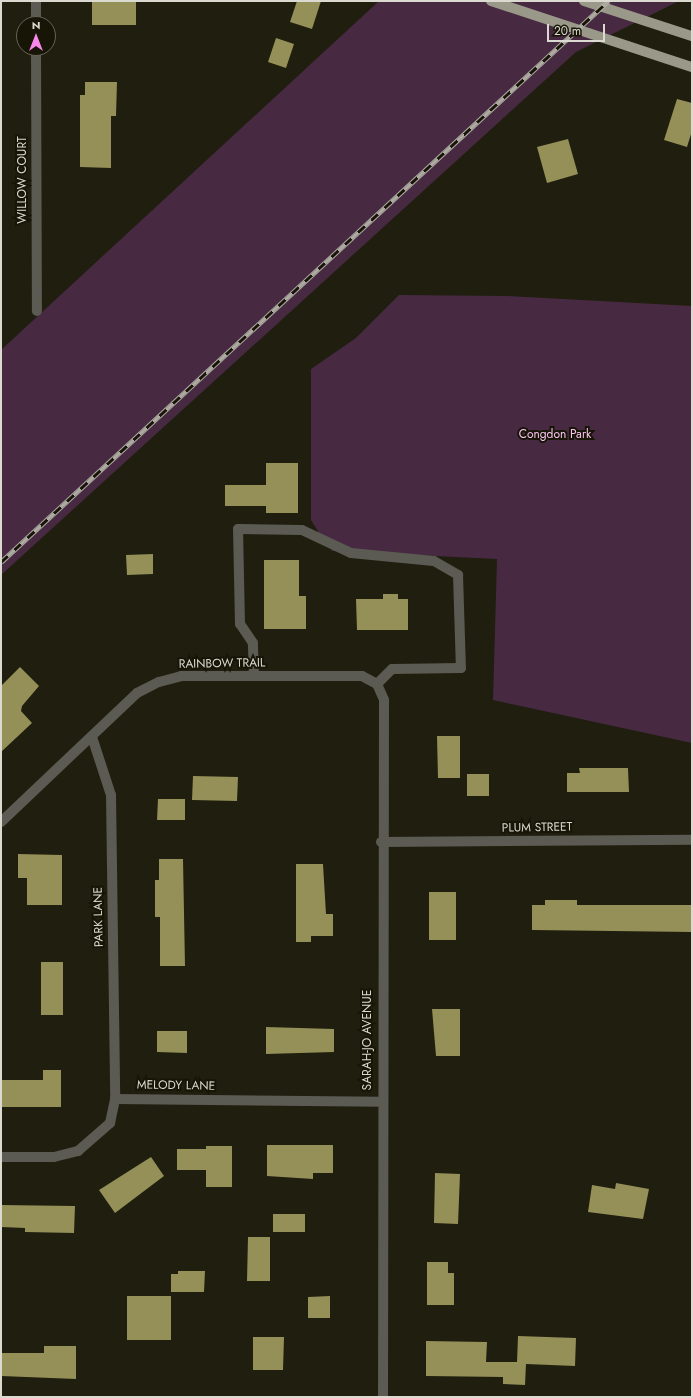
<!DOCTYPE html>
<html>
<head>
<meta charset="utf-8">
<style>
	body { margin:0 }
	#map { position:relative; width:693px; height:1398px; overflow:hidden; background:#1f1e0f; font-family:Jost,sans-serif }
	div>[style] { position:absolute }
	.green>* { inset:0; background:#472a42 }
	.building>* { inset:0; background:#949057 }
	.service>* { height:10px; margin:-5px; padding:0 5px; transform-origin:5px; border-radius:5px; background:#5b5b53 }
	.minor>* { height:10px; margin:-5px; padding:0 5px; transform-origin:5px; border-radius:5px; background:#5b5b53 }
	.primary>* { height:10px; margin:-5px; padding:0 5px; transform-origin:5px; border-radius:5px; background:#9a9989 }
	.rail>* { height:4.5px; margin-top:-2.25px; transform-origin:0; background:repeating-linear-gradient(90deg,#161506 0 9px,#adaca0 0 18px); box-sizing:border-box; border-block:1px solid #adaca0 }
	span { translate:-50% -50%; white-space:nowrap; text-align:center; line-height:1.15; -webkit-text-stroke:4px #161506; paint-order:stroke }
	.street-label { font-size:12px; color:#dbdad0 }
	.park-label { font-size:12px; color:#fac2f0 }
	.frame { position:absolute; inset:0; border:2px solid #dbdad0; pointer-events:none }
	.north { position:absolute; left:16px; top:16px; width:40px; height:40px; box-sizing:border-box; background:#161506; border:1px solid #656457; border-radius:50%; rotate:0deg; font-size:11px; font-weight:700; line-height:16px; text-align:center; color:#dbdad0 }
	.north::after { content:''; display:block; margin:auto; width:14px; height:18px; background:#f987e9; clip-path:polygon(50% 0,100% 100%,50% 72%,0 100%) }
	.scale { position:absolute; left:547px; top:24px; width:58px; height:18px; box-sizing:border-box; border:2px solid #dbdad0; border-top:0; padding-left:5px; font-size:12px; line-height:14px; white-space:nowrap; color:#dbdad0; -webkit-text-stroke:3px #161506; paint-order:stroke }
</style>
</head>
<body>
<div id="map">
	<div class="green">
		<i style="clip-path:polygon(379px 1px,679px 1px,576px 52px,1px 575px,1px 350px)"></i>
		<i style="clip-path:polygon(399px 295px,506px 296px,692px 306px,692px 743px,493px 700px,497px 559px,332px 551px,321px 536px,311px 520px,311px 369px,356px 338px)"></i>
	</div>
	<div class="building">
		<i style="clip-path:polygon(92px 1px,136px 1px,136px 25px,92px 25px)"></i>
		<i style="clip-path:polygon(297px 1px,321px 1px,312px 29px,290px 22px)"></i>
		<i style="clip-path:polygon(276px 38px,294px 44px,286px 68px,268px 62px)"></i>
		<i style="clip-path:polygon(85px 82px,117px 82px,116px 116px,111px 116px,111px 168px,80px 167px,80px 95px,85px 95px)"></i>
		<i style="clip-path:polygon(677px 99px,692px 103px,692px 131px,687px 147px,664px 140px)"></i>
		<i style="clip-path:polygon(568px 139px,578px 174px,547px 183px,537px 147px)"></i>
		<i style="clip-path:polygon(266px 463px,298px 463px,298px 513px,266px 513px,266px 506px,225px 506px,225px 485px,266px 485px)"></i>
		<i style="clip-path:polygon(153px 554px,153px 574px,127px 575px,126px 555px)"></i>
		<i style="clip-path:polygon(264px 560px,299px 560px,299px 596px,306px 596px,306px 629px,264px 629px)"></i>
		<i style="clip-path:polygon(383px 594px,398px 594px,398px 599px,408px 599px,408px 630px,357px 630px,356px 599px,383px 599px)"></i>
		<i style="clip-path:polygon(20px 667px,39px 686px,22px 706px,21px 711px,32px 723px,1px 752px,1px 686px)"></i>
		<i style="clip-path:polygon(437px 736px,460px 736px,460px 778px,438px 778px)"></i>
		<i style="clip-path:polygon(579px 768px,628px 768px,629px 792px,567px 792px,567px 773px,580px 773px)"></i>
		<i style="clip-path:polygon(467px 774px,489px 774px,489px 796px,467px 796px)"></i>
		<i style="clip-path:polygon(193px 776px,238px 777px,237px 801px,192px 800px)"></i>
		<i style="clip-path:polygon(158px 799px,185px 799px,185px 820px,157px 820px)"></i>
		<i style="clip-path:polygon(18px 854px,62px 855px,62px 905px,27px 905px,27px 878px,18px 878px)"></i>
		<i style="clip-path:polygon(159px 859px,183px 859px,185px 966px,160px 966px,160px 917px,155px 917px,155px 880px,159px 880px)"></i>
		<i style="clip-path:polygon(296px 864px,323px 864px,326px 914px,333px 914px,333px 936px,311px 936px,311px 942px,296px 942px)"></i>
		<i style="clip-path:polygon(429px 892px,456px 892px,456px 940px,429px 940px)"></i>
		<i style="clip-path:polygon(545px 900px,577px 900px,577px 905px,692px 905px,692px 932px,532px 930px,532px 905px,545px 905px)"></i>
		<i style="clip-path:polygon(41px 962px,63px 962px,63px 1015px,41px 1015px)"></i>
		<i style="clip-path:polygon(432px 1009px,460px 1009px,460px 1056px,436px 1056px)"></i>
		<i style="clip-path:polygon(266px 1027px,334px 1029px,334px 1052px,266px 1054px)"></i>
		<i style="clip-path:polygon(157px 1031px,187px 1031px,187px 1053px,157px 1052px)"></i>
		<i style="clip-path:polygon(43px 1070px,61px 1070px,61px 1107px,1px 1107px,1px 1080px,43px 1080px)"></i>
		<i style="clip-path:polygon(267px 1145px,333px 1145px,333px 1173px,313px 1173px,313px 1179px,267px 1176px)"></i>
		<i style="clip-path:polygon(206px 1146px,232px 1146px,232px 1187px,206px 1187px,206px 1170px,177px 1170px,177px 1149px,206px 1149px)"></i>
		<i style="clip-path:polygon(151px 1157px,164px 1176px,115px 1213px,99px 1190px)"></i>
		<i style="clip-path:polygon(435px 1173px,460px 1174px,458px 1224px,434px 1223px)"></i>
		<i style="clip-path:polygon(616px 1183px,649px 1189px,643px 1219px,588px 1212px,592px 1185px,615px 1189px)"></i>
		<i style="clip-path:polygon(1px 1205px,75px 1206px,74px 1233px,25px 1232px,25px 1228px,1px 1227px)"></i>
		<i style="clip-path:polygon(273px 1214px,305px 1214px,305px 1232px,273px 1232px)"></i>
		<i style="clip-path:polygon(248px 1237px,270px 1237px,270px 1281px,247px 1281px)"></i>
		<i style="clip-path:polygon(427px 1262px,448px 1262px,448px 1273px,454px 1273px,454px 1305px,427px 1305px)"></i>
		<i style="clip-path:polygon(178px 1271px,205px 1271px,204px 1292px,171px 1292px,171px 1274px,178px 1274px)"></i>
		<i style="clip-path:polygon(127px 1296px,171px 1296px,171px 1340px,127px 1340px)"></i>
		<i style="clip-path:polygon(330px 1296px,330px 1318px,308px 1318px,308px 1297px)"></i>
		<i style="clip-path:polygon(518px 1336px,576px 1338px,575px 1366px,526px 1364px,525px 1385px,503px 1384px,503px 1377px,426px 1376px,426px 1341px,487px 1342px,486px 1362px,517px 1362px)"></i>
		<i style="clip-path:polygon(253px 1337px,284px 1337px,283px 1370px,253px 1370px)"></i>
		<i style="clip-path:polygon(44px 1346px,76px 1346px,76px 1379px,1px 1376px,1px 1353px,44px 1353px)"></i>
	</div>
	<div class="service">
		<i style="left:254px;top:676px;width:33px;rotate:-92deg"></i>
		<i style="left:253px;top:643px;width:23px;rotate:-124deg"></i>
		<i style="left:240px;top:624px;width:95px;rotate:-91.2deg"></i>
		<i style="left:238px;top:529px;width:64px;rotate:0.9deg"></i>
		<i style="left:302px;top:530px;width:54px;rotate:25.1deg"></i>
		<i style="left:351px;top:553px;width:83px;rotate:5.5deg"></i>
		<i style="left:434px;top:561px;width:28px;rotate:30deg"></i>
		<i style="left:458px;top:575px;width:93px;rotate:88.2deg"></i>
		<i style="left:461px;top:668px;width:69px;rotate:179.2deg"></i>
		<i style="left:392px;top:669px;width:21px;rotate:135deg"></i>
	</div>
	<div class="minor">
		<i style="left:36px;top:1px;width:23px;rotate:90deg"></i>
		<i style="left:36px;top:48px;width:263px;rotate:89.8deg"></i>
		<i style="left:92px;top:737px;width:61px;rotate:71.9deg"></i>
		<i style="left:111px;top:795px;width:304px;rotate:89.2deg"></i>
		<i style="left:1px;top:822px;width:187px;rotate:-43.5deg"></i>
		<i style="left:137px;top:693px;width:25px;rotate:-27deg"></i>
		<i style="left:159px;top:682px;width:23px;rotate:-15deg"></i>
		<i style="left:181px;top:676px;width:181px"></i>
		<i style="left:362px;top:676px;width:17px;rotate:28deg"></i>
		<i style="left:377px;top:684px;width:17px;rotate:66deg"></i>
		<i style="left:384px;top:700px;width:697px;rotate:90.08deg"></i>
		<i style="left:381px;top:842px;width:311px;rotate:-0.4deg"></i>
		<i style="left:1px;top:1157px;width:53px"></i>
		<i style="left:54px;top:1157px;width:25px;rotate:-14deg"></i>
		<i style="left:78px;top:1151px;width:43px;rotate:-41.2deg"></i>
		<i style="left:110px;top:1123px;width:25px;rotate:-78deg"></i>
		<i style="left:115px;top:1099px;width:266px;rotate:0.6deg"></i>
	</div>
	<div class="primary">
		<i style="left:491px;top:1px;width:212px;rotate:18.2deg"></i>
		<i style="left:584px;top:1px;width:114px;rotate:18deg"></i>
	</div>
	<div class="rail">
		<i style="left:1px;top:562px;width:827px;rotate:-42.74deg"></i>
	</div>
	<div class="street-label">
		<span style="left:23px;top:180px;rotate:-90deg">WILLOW COURT</span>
		<span style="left:222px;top:664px;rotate:-1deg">RAINBOW TRAIL</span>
		<span style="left:537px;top:828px;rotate:-1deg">PLUM STREET</span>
		<span style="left:99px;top:917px;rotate:-91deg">PARK LANE</span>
		<span style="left:368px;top:1040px;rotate:-90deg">SARAH-JO AVENUE</span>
		<span style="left:176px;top:1086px;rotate:1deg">MELODY LANE</span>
	</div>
	<div class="park-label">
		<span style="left:555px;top:435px">Congdon Park</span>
	</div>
	<div class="frame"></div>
	<div class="north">N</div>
	<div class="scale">20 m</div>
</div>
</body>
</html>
